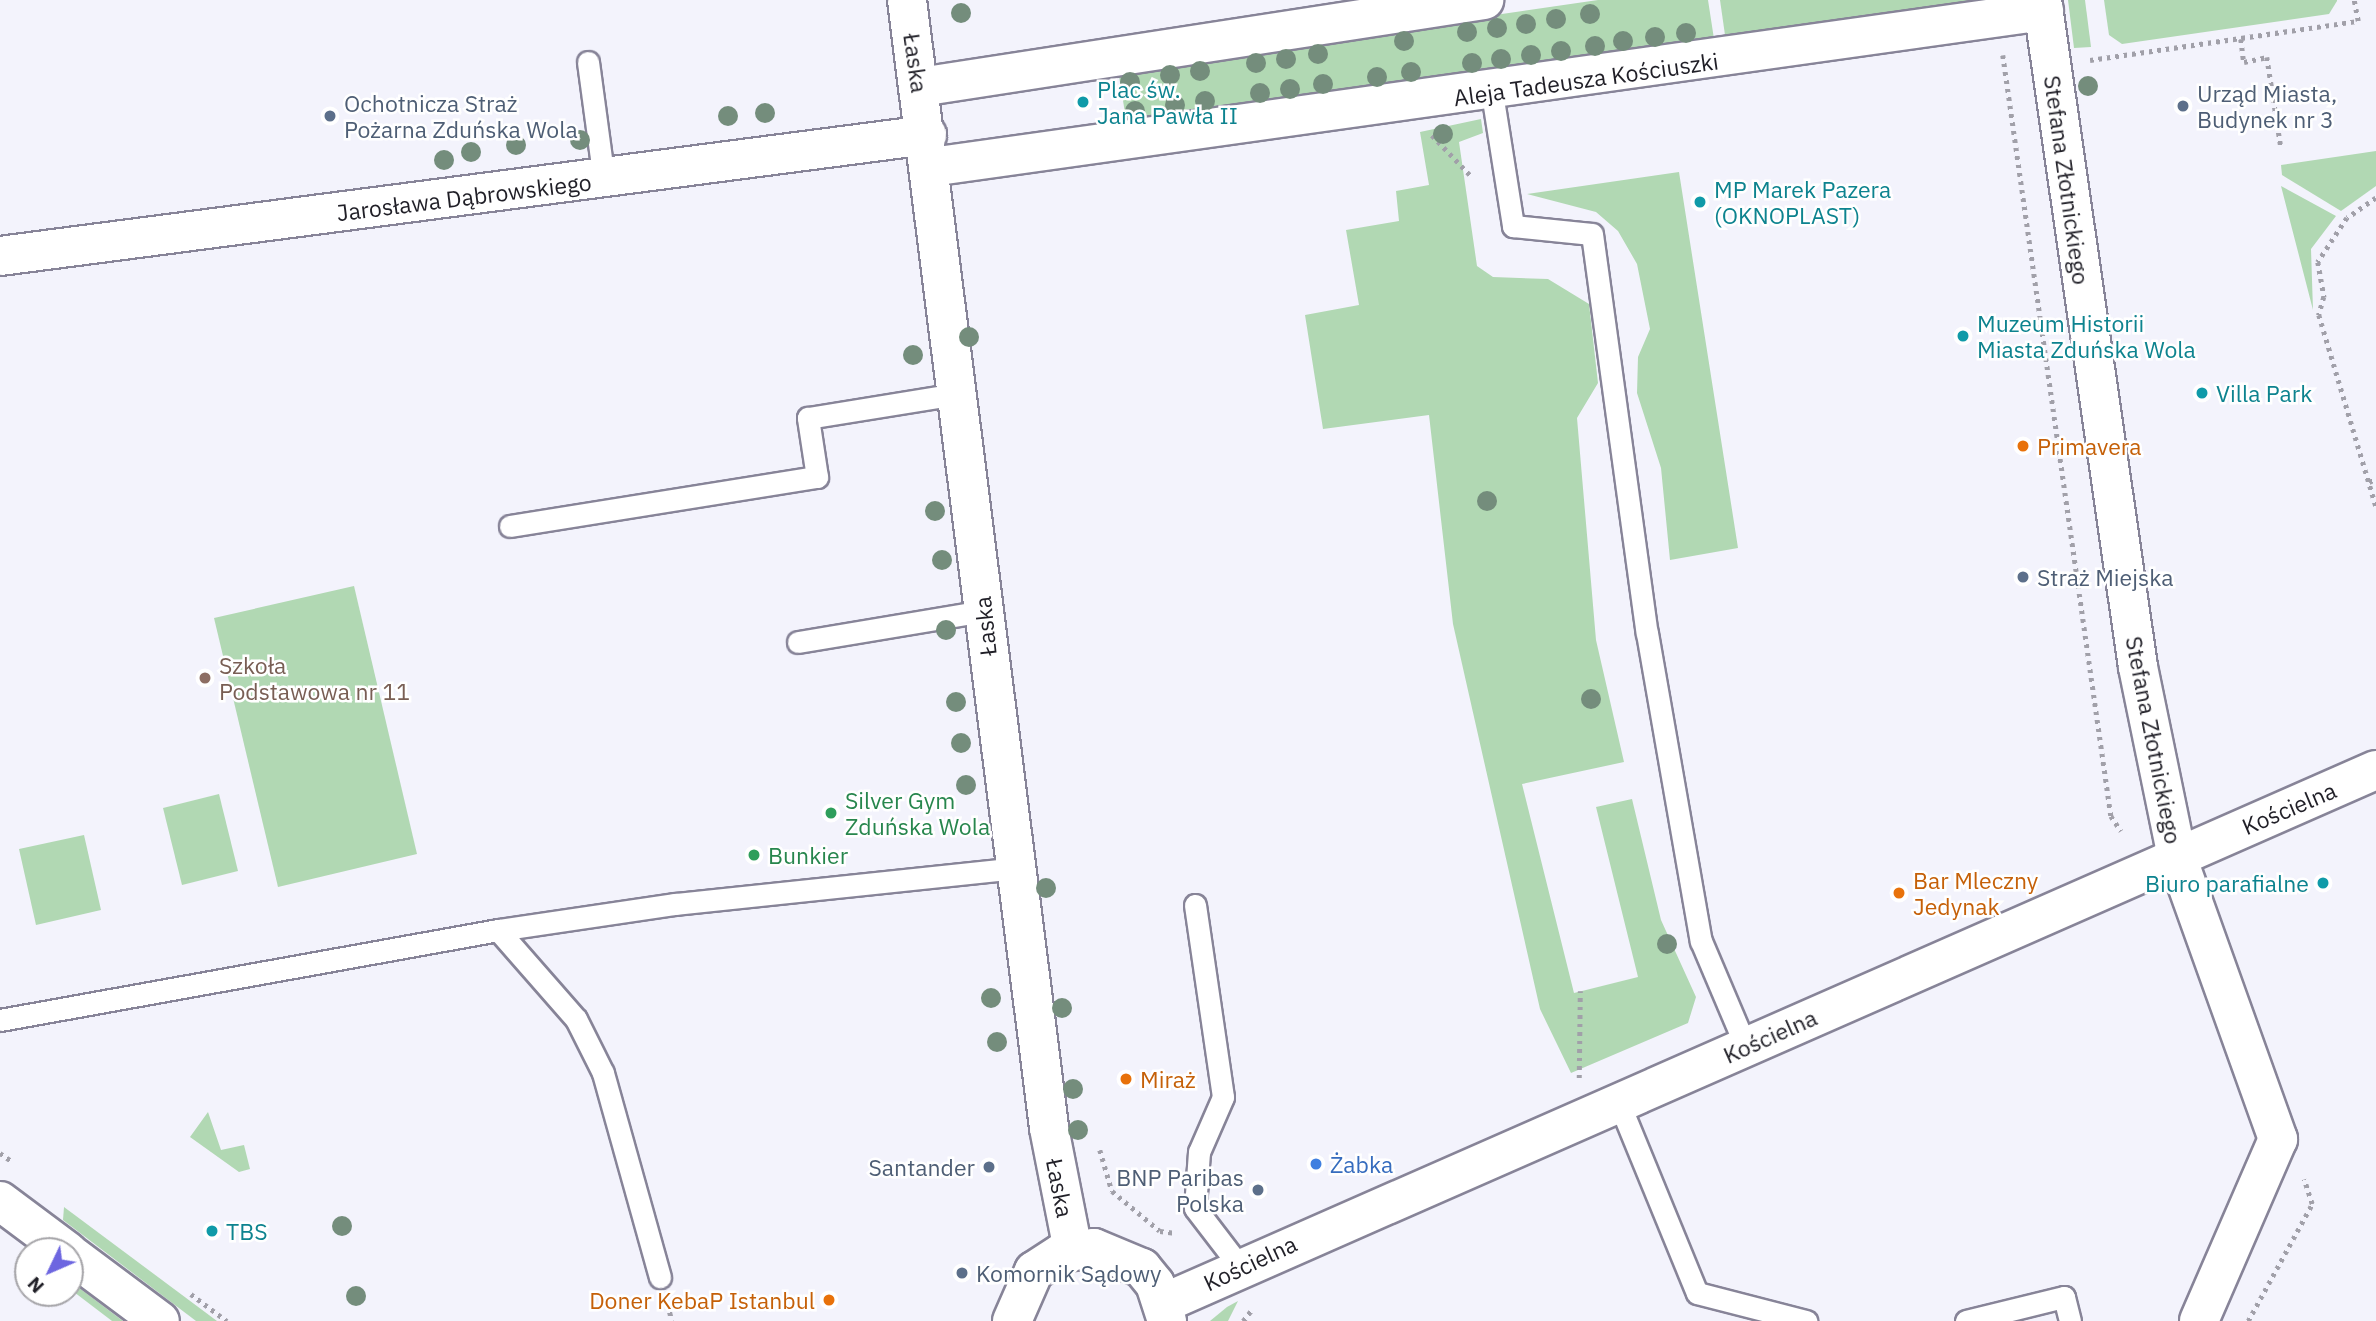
<!DOCTYPE html>
<html>
<head>
<meta charset="utf-8">
<style>
	body { margin:0 }
	#map { position:relative; width:2376px; height:1321px; overflow:hidden; background:#f3f3fc; font-family:"IBM Plex Sans",sans-serif }
	div>[style] { position:absolute }
	.green>* { inset:0; background:#b1d8b3 }
	.path>* { height:4.5px; margin-top:-2.25px; transform-origin:0; background:repeating-linear-gradient(90deg,#a1a0a9 0 3.5px,transparent 0 8.5px) }
	.roads { filter:drop-shadow(2px 0 #878498) drop-shadow(-2px 0 #878498) drop-shadow(0 2px #878498) drop-shadow(0 -2px #878498) }
	.lane>* { height:21px; margin:-10.5px; padding:0 10.5px; transform-origin:10.5px; border-radius:10.5px; background:#fff }
	.street>* { height:38px; margin:-19px; padding:0 19px; transform-origin:19px; border-radius:19px; background:#fff }
	.secondary>* { height:38px; margin:-19px; padding:0 19px; transform-origin:19px; border-radius:19px; background:#fff }
	.trees>* { width:20px; height:20px; margin:-10px; border-radius:50%; background:#748d7c }
	.dots>* { width:19px; height:19px; translate:-50% -50%; box-sizing:border-box; border:4px solid #fff; border-radius:50% }
	span { translate:-50% -50%; white-space:nowrap; text-align:center; line-height:1.15; -webkit-text-stroke:5px #fff; paint-order:stroke }
	.street-label { font-size:23px; color:#201f27 }
	.culture-label { font-size:23px; color:#0d838f }
	.left { translate:0 -50%; text-align:left }
	.right { translate:-100% -50%; text-align:right }
	.service-label { font-size:23px; color:#4e5e75 }
	.food-label { font-size:23px; color:#c56008 }
	.education-label { font-size:23px; color:#785e54 }
	.leisure-label { font-size:23px; color:#27864d }
	.shop-label { font-size:23px; color:#366cbe }
	.north { position:absolute; left:14px; top:1237px; width:70px; height:70px; box-sizing:border-box; background:#fff; border:2px solid #a6a5a9; border-radius:50%; rotate:226deg; font-size:19px; font-weight:700; line-height:28px; text-align:center; color:#201f27 }
	.north::after { content:''; display:block; margin:auto; width:24px; height:32px; background:#6d66e0; clip-path:polygon(50% 0,100% 100%,50% 72%,0 100%) }
</style>
</head>
<body>
<div id="map">
	<div class="green">
		<i style="clip-path:polygon(1598px 0,1708px 0,1714px 39px,1127px 125px,1118px 70px)"></i>
		<i style="clip-path:polygon(1720px 0,1983px 0,1725px 35px)"></i>
		<i style="clip-path:polygon(2068px 0,2085px 0,2091px 47px,2074px 48px)"></i>
		<i style="clip-path:polygon(2104px 0,2337px 0,2337px 1px,2329px 14px,2122px 44px,2109px 35px)"></i>
		<i style="clip-path:polygon(1481px 119px,1483px 133px,1459px 142px,1477px 266px,1493px 277px,1548px 279px,1589px 304px,1598px 383px,1577px 418px,1596px 640px,1624px 762px,1522px 784px,1574px 993px,1638px 977px,1596px 807px,1632px 799px,1661px 920px,1696px 997px,1688px 1023px,1571px 1073px,1540px 1009px,1453px 624px,1429px 415px,1323px 429px,1305px 315px,1359px 305px,1346px 230px,1399px 221px,1396px 191px,1429px 185px,1420px 132px)"></i>
		<i style="clip-path:polygon(2376px 151px,2376px 186px,2341px 211px,2282px 175px,2281px 165px)"></i>
		<i style="clip-path:polygon(1679px 172px,1738px 548px,1670px 560px,1661px 468px,1637px 393px,1638px 357px,1650px 329px,1637px 264px,1618px 231px,1596px 212px,1527px 194px)"></i>
		<i style="clip-path:polygon(2281px 186px,2336px 216px,2311px 249px,2313px 310px)"></i>
		<i style="clip-path:polygon(354px 586px,417px 854px,278px 887px,214px 618px)"></i>
		<i style="clip-path:polygon(219px 794px,238px 871px,182px 885px,163px 808px)"></i>
		<i style="clip-path:polygon(84px 835px,101px 910px,36px 925px,19px 849px)"></i>
		<i style="clip-path:polygon(208px 1112px,221px 1150px,244px 1145px,250px 1169px,239px 1172px,190px 1137px)"></i>
		<i style="clip-path:polygon(64px 1207px,217px 1321px,196px 1321px,63px 1220px)"></i>
		<i style="clip-path:polygon(70px 1282px,74px 1284px,123px 1321px,112px 1321px,70px 1289px)"></i>
		<i style="clip-path:polygon(1238px 1301px,1228px 1321px,1210px 1321px,1227px 1307px)"></i>
	</div>
	<div class="path">
		<i style="left:2241px;top:39px;width:23px;rotate:83deg"></i>
		<i style="left:2244px;top:62px;width:24px;rotate:-12deg"></i>
		<i style="left:2267px;top:57px;width:91px;rotate:81.2deg"></i>
		<i style="left:2003px;top:55px;width:769px;rotate:81.92deg"></i>
		<i style="left:2111px;top:816px;width:18px;rotate:56deg"></i>
		<i style="left:2090px;top:60px;width:271px;rotate:-8.3deg"></i>
		<i style="left:2358px;top:21px;width:21px;rotate:-101deg"></i>
		<i style="left:1432px;top:135px;width:59px;rotate:46.4deg"></i>
		<i style="left:2376px;top:198px;width:35px;rotate:145deg"></i>
		<i style="left:2347px;top:218px;width:53px;rotate:123.4deg"></i>
		<i style="left:2318px;top:262px;width:36px;rotate:80deg"></i>
		<i style="left:2324px;top:297px;width:19px;rotate:106deg"></i>
		<i style="left:2319px;top:315px;width:199px;rotate:73.4deg"></i>
		<i style="left:2369px;top:482px;width:8px;rotate:-23deg"></i>
		<i style="left:1579px;top:1078px;width:87px;rotate:-89.3deg"></i>
		<i style="left:1100px;top:1150px;width:43px;rotate:73.7deg"></i>
		<i style="left:1112px;top:1191px;width:62px;rotate:39.8deg"></i>
		<i style="left:1160px;top:1231px;width:16px;rotate:7deg"></i>
		<i style="left:0;top:1153px;width:16px;rotate:35deg"></i>
		<i style="left:191px;top:1294px;width:45px;rotate:36.9deg"></i>
		<i style="left:668px;top:1304px;width:17px;rotate:77deg"></i>
		<i style="left:1243px;top:1321px;width:16px;rotate:-52deg"></i>
		<i style="left:2248px;top:1321px;width:133px;rotate:-61.3deg"></i>
		<i style="left:2312px;top:1204px;width:26px;rotate:-108deg"></i>
	</div>
	<div class="roads">
		<div class="lane">
			<i style="left:588px;top:62px;width:119px;rotate:82.3deg"></i>
			<i style="left:1492px;top:93px;width:135px;rotate:81deg"></i>
			<i style="left:1513px;top:226px;width:79px;rotate:5.8deg"></i>
			<i style="left:1592px;top:234px;width:403px;rotate:82.2deg"></i>
			<i style="left:1647px;top:633px;width:313px;rotate:80.1deg"></i>
			<i style="left:1701px;top:941px;width:115px;rotate:67deg"></i>
			<i style="left:510px;top:526px;width:311px;rotate:-9.1deg"></i>
			<i style="left:817px;top:477px;width:60px;rotate:-98.7deg"></i>
			<i style="left:808px;top:418px;width:151px;rotate:-9.2deg"></i>
			<i style="left:798px;top:642px;width:189px;rotate:-9.5deg"></i>
			<i style="left:1195px;top:905px;width:194px;rotate:81.7deg"></i>
			<i style="left:1223px;top:1097px;width:60px;rotate:113.6deg"></i>
			<i style="left:1199px;top:1152px;width:56px;rotate:94.1deg"></i>
			<i style="left:1195px;top:1208px;width:76px;rotate:52.5deg"></i>
			<i style="left:498px;top:930px;width:118px;rotate:48.8deg"></i>
			<i style="left:576px;top:1019px;width:60px;rotate:63.4deg"></i>
			<i style="left:603px;top:1073px;width:212px;rotate:74.4deg"></i>
			<i style="left:0;top:1020px;width:506px;rotate:-10.24deg"></i>
			<i style="left:498px;top:930px;width:179px;rotate:-8.4deg"></i>
			<i style="left:675px;top:904px;width:342px;rotate:-6deg"></i>
			<i style="left:1619px;top:1103px;width:205px;rotate:67.7deg"></i>
			<i style="left:1697px;top:1293px;width:113px;rotate:14.4deg"></i>
			<i style="left:1966px;top:1321px;width:101px;rotate:-13.8deg"></i>
			<i style="left:2064px;top:1297px;width:25px;rotate:76deg"></i>
		</div>
		<div class="street">
			<i style="left:2042px;top:0;width:674px;rotate:81.81deg"></i>
			<i style="left:2138px;top:667px;width:194px;rotate:78.4deg"></i>
			<i style="left:2177px;top:857px;width:300px;rotate:70.3deg"></i>
			<i style="left:2278px;top:1139px;width:198px;rotate:113.5deg"></i>
			<i style="left:920px;top:87px;width:571px;rotate:-8.77deg"></i>
			<i style="left:931px;top:167px;width:1124px;rotate:-7.98deg"></i>
			<i style="left:0;top:256px;width:935px;rotate:-7.44deg"></i>
		</div>
		<div class="secondary">
			<i style="left:907px;top:0;width:1137px;rotate:82.82deg"></i>
			<i style="left:1049px;top:1128px;width:124px;rotate:78.9deg"></i>
			<i style="left:0;top:1201px;width:84px;rotate:36.7deg"></i>
			<i style="left:70px;top:1254px;width:112px;rotate:36.7deg"></i>
			<i style="left:1164px;top:1303px;width:1324px;rotate:-23.74deg"></i>
			<i style="left:1012px;top:1321px;width:55px;rotate:-66.3deg"></i>
			<i style="left:1034px;top:1271px;width:33px;rotate:-33deg"></i>
			<i style="left:1062px;top:1253px;width:32px;rotate:-9deg"></i>
			<i style="left:1094px;top:1248px;width:52px;rotate:22.6deg"></i>
			<i style="left:1142px;top:1268px;width:21px;rotate:51deg"></i>
			<i style="left:1155px;top:1284px;width:39px;rotate:72deg"></i>
		</div>
	</div>
	<div class="trees">
		<i style="left:961px;top:13px"></i>
		<i style="left:1590px;top:14px"></i>
		<i style="left:1556px;top:19px"></i>
		<i style="left:1526px;top:24px"></i>
		<i style="left:1497px;top:28px"></i>
		<i style="left:1467px;top:32px"></i>
		<i style="left:1686px;top:33px"></i>
		<i style="left:1655px;top:37px"></i>
		<i style="left:1404px;top:41px"></i>
		<i style="left:1623px;top:41px"></i>
		<i style="left:1595px;top:46px"></i>
		<i style="left:1561px;top:51px"></i>
		<i style="left:1318px;top:54px"></i>
		<i style="left:1531px;top:55px"></i>
		<i style="left:1286px;top:59px"></i>
		<i style="left:1501px;top:59px"></i>
		<i style="left:1256px;top:63px"></i>
		<i style="left:1472px;top:63px"></i>
		<i style="left:1200px;top:71px"></i>
		<i style="left:1411px;top:72px"></i>
		<i style="left:1170px;top:75px"></i>
		<i style="left:1377px;top:77px"></i>
		<i style="left:1130px;top:82px"></i>
		<i style="left:1323px;top:84px"></i>
		<i style="left:2088px;top:86px"></i>
		<i style="left:1290px;top:89px"></i>
		<i style="left:1260px;top:93px"></i>
		<i style="left:1205px;top:101px"></i>
		<i style="left:1175px;top:105px"></i>
		<i style="left:1135px;top:111px"></i>
		<i style="left:765px;top:113px"></i>
		<i style="left:728px;top:116px"></i>
		<i style="left:1443px;top:134px"></i>
		<i style="left:580px;top:140px"></i>
		<i style="left:516px;top:145px"></i>
		<i style="left:471px;top:152px"></i>
		<i style="left:444px;top:160px"></i>
		<i style="left:969px;top:337px"></i>
		<i style="left:913px;top:355px"></i>
		<i style="left:1487px;top:501px"></i>
		<i style="left:935px;top:511px"></i>
		<i style="left:942px;top:560px"></i>
		<i style="left:946px;top:630px"></i>
		<i style="left:1591px;top:699px"></i>
		<i style="left:956px;top:702px"></i>
		<i style="left:961px;top:743px"></i>
		<i style="left:966px;top:785px"></i>
		<i style="left:1046px;top:888px"></i>
		<i style="left:1667px;top:944px"></i>
		<i style="left:991px;top:998px"></i>
		<i style="left:1062px;top:1008px"></i>
		<i style="left:997px;top:1042px"></i>
		<i style="left:1073px;top:1089px"></i>
		<i style="left:1078px;top:1130px"></i>
		<i style="left:342px;top:1226px"></i>
		<i style="left:356px;top:1296px"></i>
	</div>
	<div class="dots">
		<i style="left:1083px;top:102px;background:#0f9aa8"></i>
		<i style="left:2183px;top:106px;background:#5c6f8a"></i>
		<i style="left:330px;top:116px;background:#5c6f8a"></i>
		<i style="left:1700px;top:202px;background:#0f9aa8"></i>
		<i style="left:1963px;top:336px;background:#0f9aa8"></i>
		<i style="left:2202px;top:393px;background:#0f9aa8"></i>
		<i style="left:2023px;top:446px;background:#e8710a"></i>
		<i style="left:2023px;top:577px;background:#5c6f8a"></i>
		<i style="left:205px;top:678px;background:#8d6e63"></i>
		<i style="left:831px;top:813px;background:#2e9e5b"></i>
		<i style="left:754px;top:855px;background:#2e9e5b"></i>
		<i style="left:2323px;top:883px;background:#0f9aa8"></i>
		<i style="left:1899px;top:893px;background:#e8710a"></i>
		<i style="left:1126px;top:1079px;background:#e8710a"></i>
		<i style="left:1316px;top:1164px;background:#3f7fe0"></i>
		<i style="left:989px;top:1167px;background:#5c6f8a"></i>
		<i style="left:1258px;top:1190px;background:#5c6f8a"></i>
		<i style="left:212px;top:1231px;background:#0f9aa8"></i>
		<i style="left:962px;top:1273px;background:#5c6f8a"></i>
		<i style="left:829px;top:1300px;background:#e8710a"></i>
	</div>
	<div class="street-label">
		<span style="left:916px;top:63px;rotate:82deg">Łaska</span>
		<span style="left:1586px;top:79px;rotate:-8deg">Aleja Tadeusza Kościuszki</span>
		<span style="left:2067px;top:180px;rotate:82deg">Stefana Złotnickiego</span>
		<span style="left:464px;top:197px;rotate:-7deg">Jarosława Dąbrowskiego</span>
		<span style="left:985px;top:626px;rotate:-96deg">Łaska</span>
		<span style="left:2154px;top:740px;rotate:79deg">Stefana Złotnickiego</span>
		<span style="left:2289px;top:808px;rotate:-23deg">Kościelna</span>
		<span style="left:1770px;top:1036px;rotate:-24deg">Kościelna</span>
		<span style="left:1060px;top:1188px;rotate:79deg">Łaska</span>
		<span style="left:1250px;top:1263px;rotate:-25deg">Kościelna</span>
	</div>
	<div class="culture-label">
		<span class="left" style="left:1097px;top:102px">Plac św.<br>Jana Pawła II</span>
		<span class="left" style="left:1714px;top:202px">MP Marek Pazera<br>(OKNOPLAST)</span>
		<span class="left" style="left:1977px;top:336px">Muzeum Historii<br>Miasta Zduńska Wola</span>
		<span class="left" style="left:2216px;top:393px">Villa Park</span>
		<span class="right" style="left:2309px;top:883px">Biuro parafialne</span>
		<span class="left" style="left:226px;top:1231px">TBS</span>
	</div>
	<div class="service-label">
		<span class="left" style="left:2197px;top:106px">Urząd Miasta,<br>Budynek nr 3</span>
		<span class="left" style="left:344px;top:116px">Ochotnicza Straż<br>Pożarna Zduńska Wola</span>
		<span class="left" style="left:2037px;top:577px">Straż Miejska</span>
		<span class="right" style="left:975px;top:1167px">Santander</span>
		<span class="right" style="left:1244px;top:1190px">BNP Paribas<br>Polska</span>
		<span class="left" style="left:976px;top:1273px">Komornik Sądowy</span>
	</div>
	<div class="food-label">
		<span class="left" style="left:2037px;top:446px">Primavera</span>
		<span class="left" style="left:1913px;top:893px">Bar Mleczny<br>Jedynak</span>
		<span class="left" style="left:1140px;top:1079px">Miraż</span>
		<span class="right" style="left:815px;top:1300px">Doner KebaP Istanbul</span>
	</div>
	<div class="education-label">
		<span class="left" style="left:219px;top:678px">Szkoła<br>Podstawowa nr 11</span>
	</div>
	<div class="leisure-label">
		<span class="left" style="left:845px;top:813px">Silver Gym<br>Zduńska Wola</span>
		<span class="left" style="left:768px;top:855px">Bunkier</span>
	</div>
	<div class="shop-label">
		<span class="left" style="left:1330px;top:1164px">Żabka</span>
	</div>
	<div class="north">N</div>
</div>
</body>
</html>
